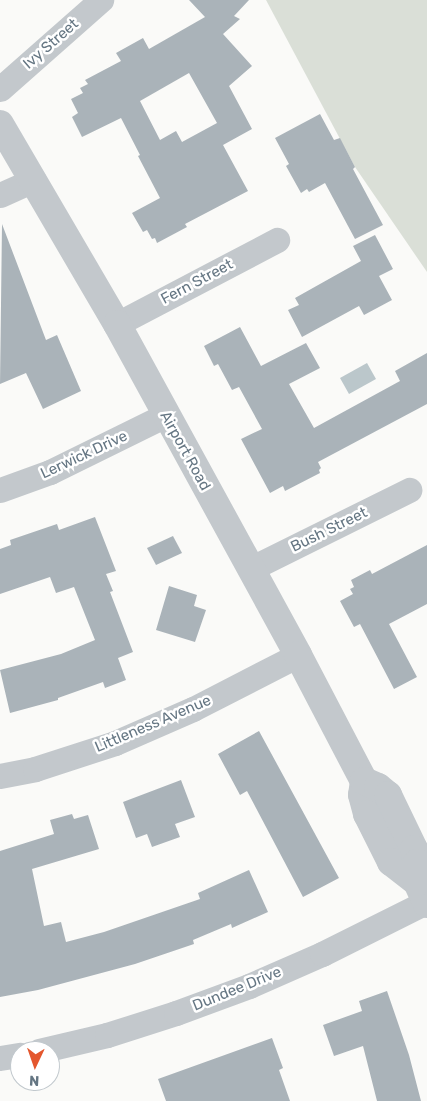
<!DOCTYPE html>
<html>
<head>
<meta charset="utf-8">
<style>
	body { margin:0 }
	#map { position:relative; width:427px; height:1101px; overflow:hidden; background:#fafaf8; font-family:Rubik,sans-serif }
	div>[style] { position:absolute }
	.green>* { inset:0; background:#dadfd7 }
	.water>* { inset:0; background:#bbc7cb }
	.building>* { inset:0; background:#aab3b9 }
	.minor>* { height:25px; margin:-12.5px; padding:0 12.5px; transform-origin:12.5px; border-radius:12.5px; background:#c3c8cc }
	.tertiary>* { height:28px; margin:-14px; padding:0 14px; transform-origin:14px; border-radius:14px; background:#c3c8cc }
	span { translate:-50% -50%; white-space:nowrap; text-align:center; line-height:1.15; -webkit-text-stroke:5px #fff; paint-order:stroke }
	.street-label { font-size:15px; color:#657683 }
	.north { position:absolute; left:10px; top:1041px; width:50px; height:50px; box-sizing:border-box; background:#fff; border:1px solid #c1c8cd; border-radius:50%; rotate:183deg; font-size:14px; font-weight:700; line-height:20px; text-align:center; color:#657683 }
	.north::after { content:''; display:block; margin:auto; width:18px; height:22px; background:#e4572e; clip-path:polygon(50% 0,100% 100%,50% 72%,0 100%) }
</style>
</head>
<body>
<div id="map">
	<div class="green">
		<i style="clip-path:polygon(266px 0,427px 0,427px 272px,355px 167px)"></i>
	</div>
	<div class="water">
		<i style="clip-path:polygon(367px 363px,376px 379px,349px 394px,340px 378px)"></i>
	</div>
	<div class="building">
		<i style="clip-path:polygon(evenodd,189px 0,249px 0,234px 16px,240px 19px,223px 34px,252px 66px,229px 86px,252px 129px,223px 145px,248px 191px,185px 224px,187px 227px,157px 243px,155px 238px,152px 239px,147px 230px,143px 232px,132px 213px,160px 198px,138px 156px,140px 155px,121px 118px,82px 137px,72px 117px,78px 113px,71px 99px,83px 93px,80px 88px,88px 84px,85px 80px,121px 61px,116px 53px,143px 38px,149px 49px,205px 17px,189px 0,189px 73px,217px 123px,182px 142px,176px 131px,160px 140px,140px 101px,189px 73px)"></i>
		<i style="clip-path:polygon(320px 114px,334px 140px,340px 138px,355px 167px,353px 169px,383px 225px,355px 239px,325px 183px,309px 192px,307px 189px,301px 193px,286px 166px,289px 164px,275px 138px)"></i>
		<i style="clip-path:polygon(2px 224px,46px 340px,57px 335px,81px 391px,43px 409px,26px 373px,0 384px)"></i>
		<i style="clip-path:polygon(375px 235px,393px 269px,379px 276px,392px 300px,364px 315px,359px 306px,302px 337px,288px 310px,299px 305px,295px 298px,361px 261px,353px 246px)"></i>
		<i style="clip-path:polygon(240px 327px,261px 366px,306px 343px,320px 368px,289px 384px,314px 428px,400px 381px,395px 371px,427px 353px,427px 404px,318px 462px,321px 468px,319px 470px,320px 473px,285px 491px,283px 486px,270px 493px,241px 439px,262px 429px,239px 387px,232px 390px,218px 364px,214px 366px,204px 346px)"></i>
		<i style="clip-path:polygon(95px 517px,116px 571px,106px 574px,113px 591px,110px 592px,133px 652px,118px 658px,126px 680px,105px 688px,103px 682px,58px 698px,58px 700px,10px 713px,0 670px,61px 654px,95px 640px,74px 587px,56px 593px,50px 577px,0 594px,0 549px,11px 545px,10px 540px,57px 524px,59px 530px)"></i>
		<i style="clip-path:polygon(173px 536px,182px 553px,156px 565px,147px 548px)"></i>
		<i style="clip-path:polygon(427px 545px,427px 604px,389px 624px,417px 677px,394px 689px,360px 624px,354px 627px,340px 601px,353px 594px,350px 589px,354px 587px,351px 580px,370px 570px,372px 574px)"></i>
		<i style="clip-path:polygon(169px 586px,197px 595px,194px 606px,206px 610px,195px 642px,156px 630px)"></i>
		<i style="clip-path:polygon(259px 731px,339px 878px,303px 897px,247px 791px,240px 795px,218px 754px)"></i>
		<i style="clip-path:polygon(181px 780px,195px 817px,175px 824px,180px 837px,152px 847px,147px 834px,136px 838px,123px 802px)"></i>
		<i style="clip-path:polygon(72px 814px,74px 819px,88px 815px,99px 849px,32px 869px,44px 926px,61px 922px,66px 942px,104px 932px,200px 899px,198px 893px,249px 870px,268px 912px,232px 928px,231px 924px,193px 940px,194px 944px,135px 964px,38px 990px,0 997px,0 851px,54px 834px,50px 820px)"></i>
		<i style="clip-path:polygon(387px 991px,409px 1055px,421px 1101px,377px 1101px,363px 1046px,334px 1056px,323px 1025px,362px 1011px,359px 1001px)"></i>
		<i style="clip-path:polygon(272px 1038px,283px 1068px,279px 1070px,290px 1101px,166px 1101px,158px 1079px)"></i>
	</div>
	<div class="minor">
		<i style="left:0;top:89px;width:135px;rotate:-41.4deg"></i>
		<i style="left:0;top:195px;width:37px;rotate:-24deg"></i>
		<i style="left:117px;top:324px;width:181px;rotate:-27.7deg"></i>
		<i style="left:0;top:490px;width:53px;rotate:-19.8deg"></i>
		<i style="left:50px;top:472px;width:129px;rotate:-26.2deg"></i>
		<i style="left:250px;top:569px;width:178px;rotate:-26.4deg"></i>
		<i style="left:0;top:776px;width:36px;rotate:-11deg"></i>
		<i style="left:35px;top:769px;width:84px;rotate:-18deg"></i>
		<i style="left:115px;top:743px;width:85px;rotate:-23.6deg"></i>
		<i style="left:193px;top:709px;width:118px;rotate:-27.2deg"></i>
		<i style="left:39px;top:1051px;width:70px;rotate:-13.2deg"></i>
		<i style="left:107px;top:1035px;width:72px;rotate:-17.7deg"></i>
		<i style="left:176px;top:1013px;width:78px;rotate:-20.3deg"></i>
		<i style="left:249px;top:986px;width:80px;rotate:-23.7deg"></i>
		<i style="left:322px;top:954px;width:116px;rotate:-26.6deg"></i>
		<i style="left:0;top:1058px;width:20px;rotate:-9deg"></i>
	</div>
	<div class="tertiary">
		<i style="left:0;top:124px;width:232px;rotate:59.7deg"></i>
		<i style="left:117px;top:324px;width:377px;rotate:61.3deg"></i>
		<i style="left:298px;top:655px;width:142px;rotate:62.4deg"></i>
		<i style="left:364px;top:781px;width:14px;rotate:98deg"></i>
		<i style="left:362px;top:795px;width:20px;rotate:75deg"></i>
		<i style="left:367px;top:814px;width:54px;rotate:63.4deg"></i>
		<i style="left:391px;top:862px;width:33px;rotate:38deg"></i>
		<i style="left:417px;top:882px;width:24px;rotate:66deg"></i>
		<i style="left:364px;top:781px;width:15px;rotate:23deg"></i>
		<i style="left:378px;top:787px;width:13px;rotate:39deg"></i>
		<i style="left:388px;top:795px;width:60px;rotate:64.3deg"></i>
		<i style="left:414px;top:849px;width:14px;rotate:78deg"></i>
		<i style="left:417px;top:863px;width:19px;rotate:90deg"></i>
	</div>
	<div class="street-label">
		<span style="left:51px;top:44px;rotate:-41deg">Ivy Street</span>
		<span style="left:197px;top:282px;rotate:-28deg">Fern Street</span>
		<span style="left:185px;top:451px;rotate:61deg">Airport Road</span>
		<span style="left:84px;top:455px;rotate:-25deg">Lerwick Drive</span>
		<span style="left:329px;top:530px;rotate:-26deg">Bush Street</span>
		<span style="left:153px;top:724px;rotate:-23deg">Littleness Avenue</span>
		<span style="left:237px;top:989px;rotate:-22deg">Dundee Drive</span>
	</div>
	<div class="north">N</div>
</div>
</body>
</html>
